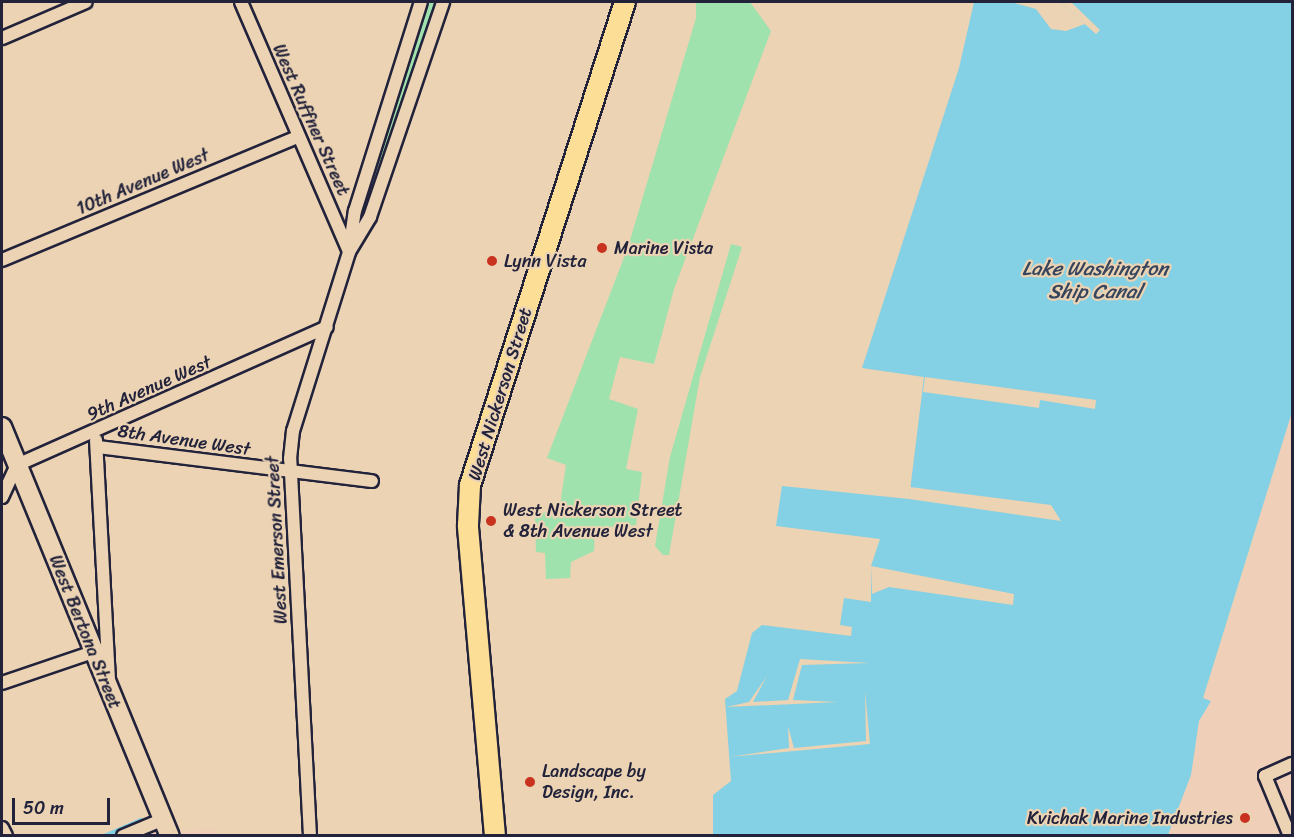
<!DOCTYPE html>
<html>
<head>
<meta charset="utf-8">
<style>
	body { margin:0 }
	#map { position:relative; width:1294px; height:837px; overflow:hidden; background:#ebd3b3; font-family:Sriracha,sans-serif }
	div>[style] { position:absolute }
	.built>* { inset:0; background:#efcfb8 }
	.green>* { inset:0; background:#9fe2ad }
	.water>* { inset:0; background:#84d0e4 }
	.pier>* { inset:0; background:#ebd3b3 }
	.stream>* { height:4px; margin:-2px; padding:0 2px; transform-origin:2px; border-radius:2px; background:#84d0e4 }
	.roads { filter:drop-shadow(2px 0 #22223b) drop-shadow(-2px 0 #22223b) drop-shadow(0 2px #22223b) drop-shadow(0 -2px #22223b) }
	.street>* { height:12px; margin:-6px; padding:0 6px; transform-origin:6px; border-radius:6px; background:#ebd3b3 }
	.secondary>* { height:18px; margin:-9px; padding:0 9px; transform-origin:9px; border-radius:9px; background:#ebd3b3 }
	.primary>* { height:20px; margin:-10px; padding:0 10px; transform-origin:10px; border-radius:10px; background:#fdde96 }
	.dots>* { width:16px; height:16px; translate:-50% -50%; box-sizing:border-box; border:3px solid #ebd3b3; border-radius:50% }
	span { translate:-50% -50%; white-space:nowrap; text-align:center; line-height:1.15; -webkit-text-stroke:4.5px #ebd3b3; paint-order:stroke }
	.street-label { font-size:18px; color:#22223b }
	.poi-label { font-size:18px; color:#22223b }
	.left { translate:0 -50%; text-align:left }
	.right { translate:-100% -50%; text-align:right }
	.water-label { font-size:20px; color:#36455d; font-style:italic }
	.frame { position:absolute; inset:0; border:3px solid #22223b; pointer-events:none }
	.scale { position:absolute; left:12px; top:798px; width:98px; height:27px; box-sizing:border-box; border:3px solid #22223b; border-top:0; padding-left:8px; font-size:18px; line-height:21px; white-space:nowrap; color:#22223b; -webkit-text-stroke:4px #ebd3b3; paint-order:stroke }
</style>
</head>
<body>
<div id="map">
	<div class="built">
		<i style="clip-path:polygon(1292px 412px,1292px 835px,1168px 836px,1191px 775px,1199px 721px,1210px 701px,1203px 698px,1255px 536px,1249px 533px)"></i>
		<i style="clip-path:polygon(164px 819px,169px 832px,216px 829px,217px 835px,123px 836px)"></i>
	</div>
	<div class="green">
		<i style="clip-path:polygon(427px 2px,437px 2px,367px 219px,362px 217px)"></i>
		<i style="clip-path:polygon(696px 2px,750px 2px,771px 31px,674px 289px,654px 364px,620px 357px,609px 399px,638px 409px,626px 469px,642px 472px,636px 525px,595px 528px,594px 551px,571px 562px,570px 578px,546px 579px,545px 553px,536px 552px,535px 517px,560px 505px,566px 465px,547px 458px,628px 247px,696px 18px)"></i>
		<i style="clip-path:polygon(731px 244px,742px 247px,700px 377px,669px 555px,663px 555px,655px 546px,670px 457px)"></i>
	</div>
	<div class="water">
		<i style="clip-path:polygon(974px 2px,1011px 2px,1036px 9px,1051px 29px,1066px 31px,1085px 24px,1060px 2px,1292px 2px,1292px 412px,1203px 698px,1211px 701px,1199px 721px,1191px 775px,1168px 835px,713px 836px,713px 795px,731px 781px,725px 699px,737px 691px,752px 633px,762px 625px,851px 636px,852px 627px,840px 625px,844px 598px,871px 602px,871px 566px,880px 539px,776px 526px,782px 486px,909px 499px,924px 377px,862px 368px,959px 68px)"></i>
	</div>
	<div class="pier">
		<i style="clip-path:polygon(1060px 2px,1071px 2px,1100px 30px,1096px 34px)"></i>
		<i style="clip-path:polygon(925px 377px,1096px 400px,1095px 409px,1040px 400px,1039px 408px,923px 392px)"></i>
		<i style="clip-path:polygon(910px 487px,1051px 505px,1061px 521px,909px 499px)"></i>
		<i style="clip-path:polygon(871px 566px,1014px 594px,1013px 605px,889px 587px,872px 594px)"></i>
		<i style="clip-path:polygon(800px 659px,870px 663px,802px 665px,793px 700px,838px 702px,726px 707px,749px 702px,767px 676px,753px 702px,788px 700px)"></i>
		<i style="clip-path:polygon(865px 691px,870px 744px,729px 757px,789px 748px,788px 726px,794px 748px,866px 741px)"></i>
	</div>
	<div class="stream">
		<i style="left:104px;top:836px;width:40px;rotate:-23.4deg"></i>
	</div>
	<div class="roads">
		<div class="street">
			<i style="left:241px;top:2px;width:272px;rotate:66.6deg"></i>
			<i style="left:2px;top:38px;width:91px;rotate:-23.2deg"></i>
			<i style="left:350px;top:245px;width:34px;rotate:-82deg"></i>
			<i style="left:355px;top:211px;width:219px;rotate:-72.5deg"></i>
			<i style="left:2px;top:260px;width:321px;rotate:-22.6deg"></i>
			<i style="left:96px;top:440px;width:239px;rotate:86.9deg"></i>
			<i style="left:98px;top:447px;width:276px;rotate:7.1deg"></i>
			<i style="left:2px;top:497px;width:35px;rotate:-65deg"></i>
			<i style="left:17px;top:465px;width:339px;rotate:-24deg"></i>
			<i style="left:2px;top:683px;width:96px;rotate:-18.8deg"></i>
			<i style="left:2px;top:828px;width:9px;rotate:63deg"></i>
			<i style="left:123px;top:836px;width:44px;rotate:-22.5deg"></i>
			<i style="left:310px;top:836px;width:378px;rotate:-93deg"></i>
			<i style="left:290px;top:459px;width:28px;rotate:-84deg"></i>
			<i style="left:293px;top:431px;width:188px;rotate:-72.6deg"></i>
			<i style="left:349px;top:252px;width:41px;rotate:-59deg"></i>
			<i style="left:370px;top:217px;width:227px;rotate:-71.2deg"></i>
			<i style="left:1290px;top:836px;width:65px;rotate:-112.6deg"></i>
			<i style="left:1265px;top:776px;width:30px;rotate:-24deg"></i>
		</div>
		<div class="secondary">
			<i style="left:2px;top:427px;width:442px;rotate:67.7deg"></i>
		</div>
		<div class="primary">
			<i style="left:495px;top:836px;width:312px;rotate:-95deg"></i>
			<i style="left:468px;top:525px;width:40px;rotate:-87.1deg"></i>
			<i style="left:470px;top:485px;width:507px;rotate:-72.21deg"></i>
		</div>
	</div>
	<div class="dots">
		<i style="left:602px;top:248px;background:#c8321e"></i>
		<i style="left:492px;top:261px;background:#c8321e"></i>
		<i style="left:491px;top:521px;background:#c8321e"></i>
		<i style="left:530px;top:782px;background:#c8321e"></i>
		<i style="left:1245px;top:818px;background:#c8321e"></i>
	</div>
	<div class="street-label">
		<span style="left:311px;top:120px;rotate:66deg">West Ruffner Street</span>
		<span style="left:143px;top:182px;rotate:-23deg">10th Avenue West</span>
		<span style="left:149px;top:388px;rotate:-24deg">9th Avenue West</span>
		<span style="left:500px;top:394px;rotate:-73deg">West Nickerson Street</span>
		<span style="left:184px;top:440px;rotate:8deg">8th Avenue West</span>
		<span style="left:277px;top:540px;rotate:-93deg">West Emerson Street</span>
		<span style="left:85px;top:632px;rotate:68deg">West Bertona Street</span>
	</div>
	<div class="poi-label">
		<span class="left" style="left:614px;top:248px">Marine Vista</span>
		<span class="left" style="left:504px;top:261px">Lynn Vista</span>
		<span class="left" style="left:503px;top:521px">West Nickerson Street<br>&amp; 8th Avenue West</span>
		<span class="left" style="left:542px;top:782px">Landscape by<br>Design, Inc.</span>
		<span class="right" style="left:1233px;top:818px">Kvichak Marine Industries</span>
	</div>
	<div class="water-label">
		<span style="left:1095px;top:280px">Lake Washington<br>Ship Canal</span>
	</div>
	<div class="frame"></div>
	<div class="scale">50 m</div>
</div>
</body>
</html>
